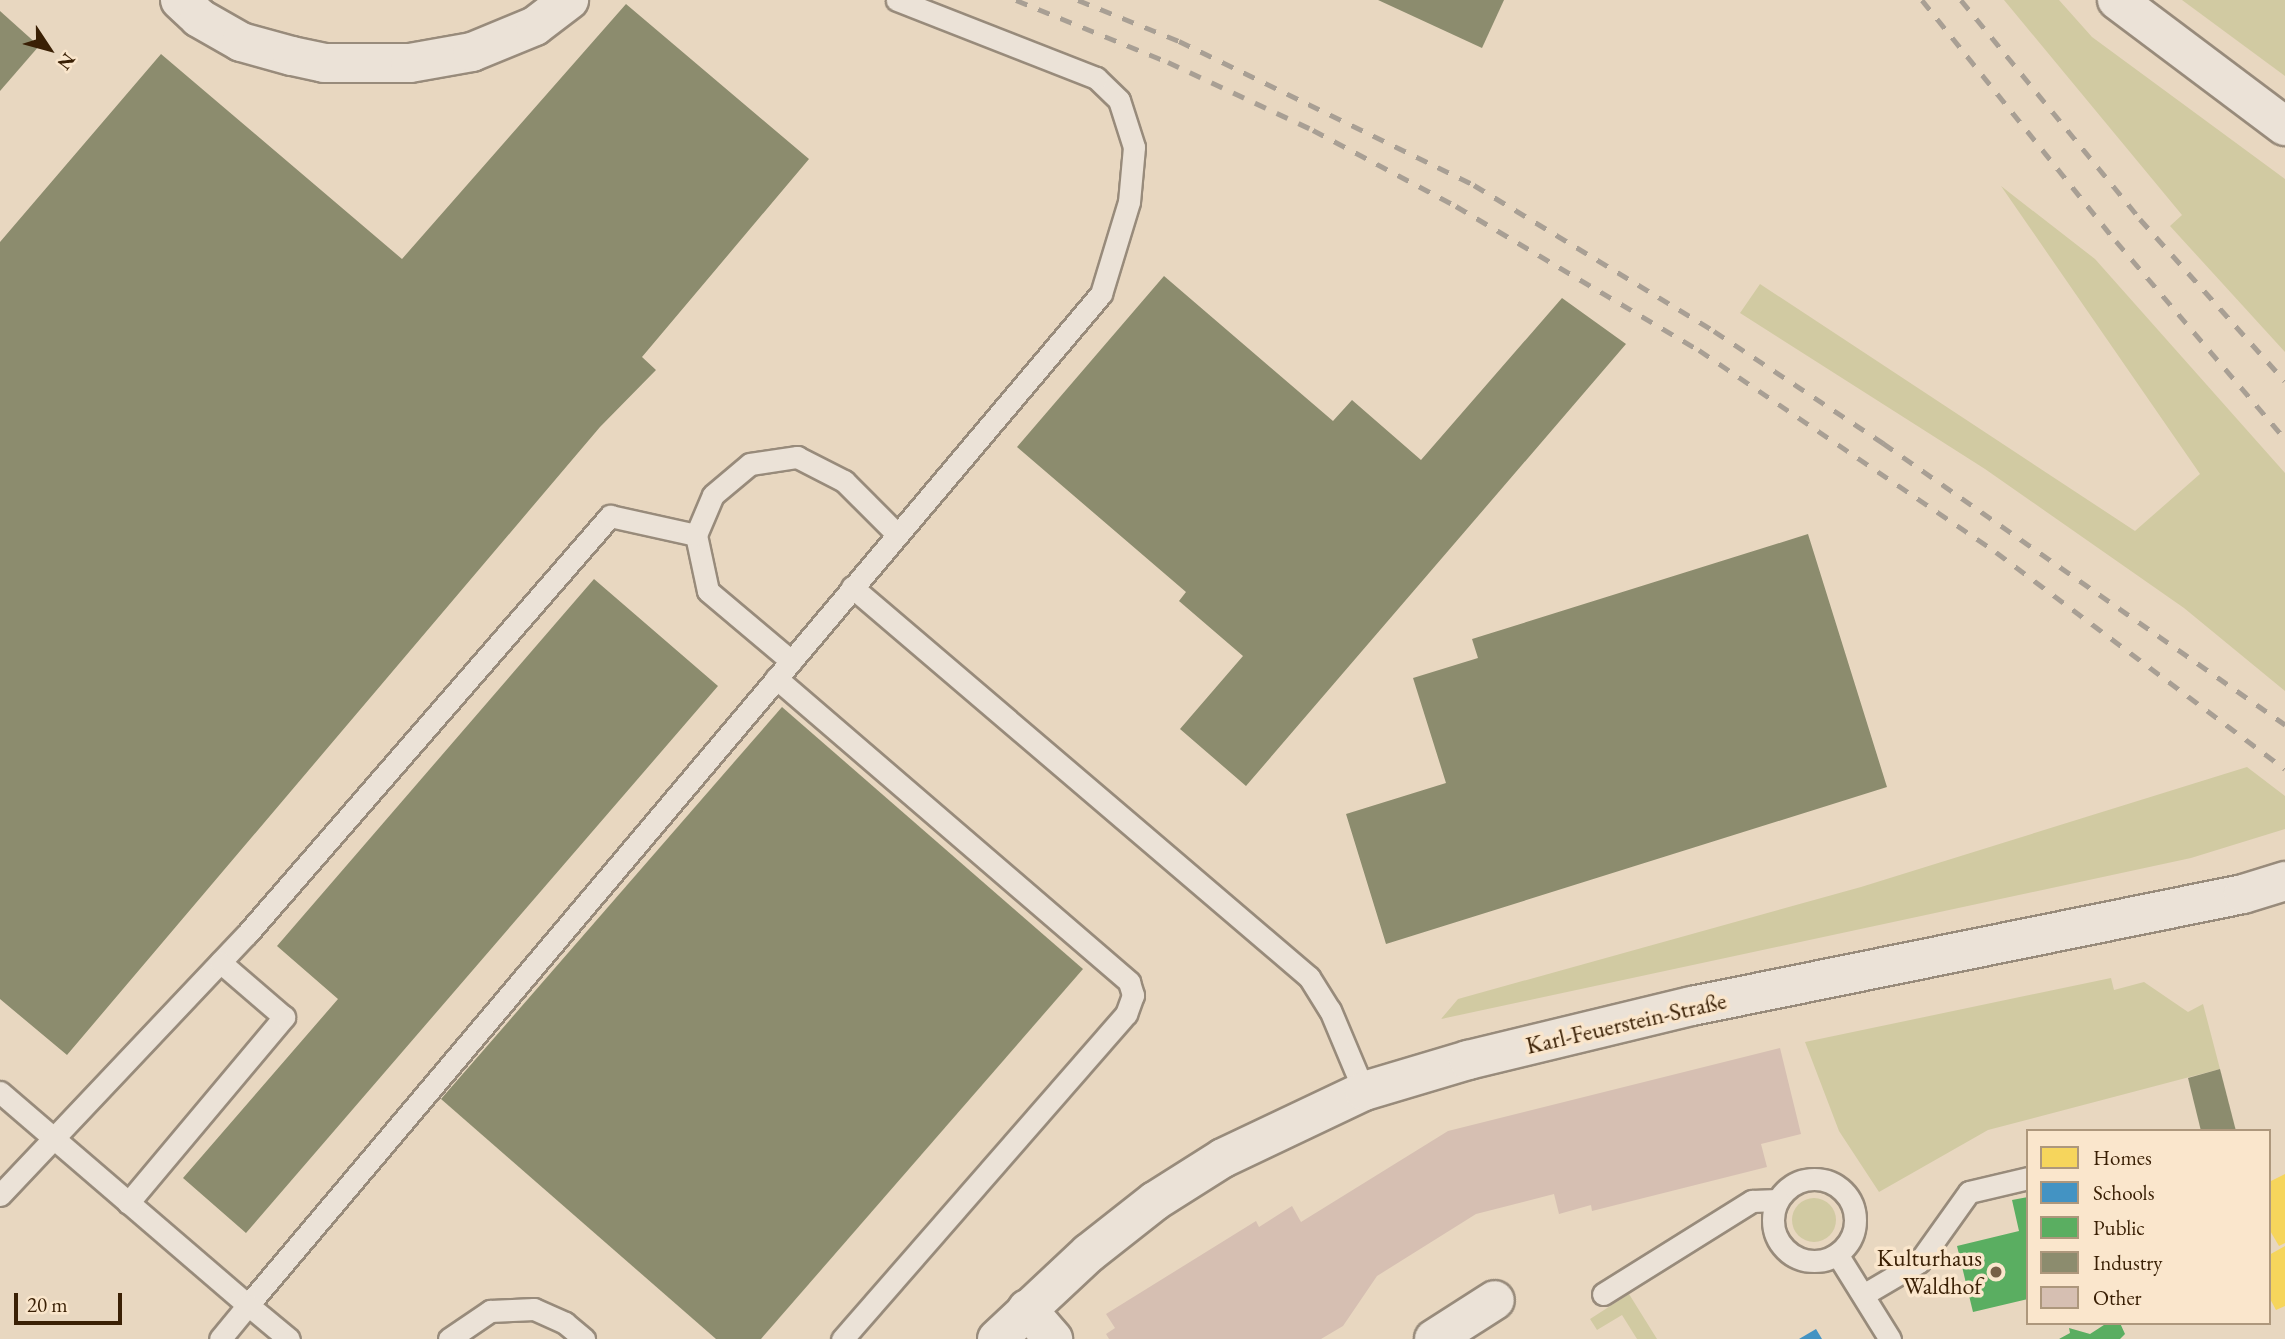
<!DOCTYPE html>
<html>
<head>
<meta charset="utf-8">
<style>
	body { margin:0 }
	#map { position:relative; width:2285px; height:1339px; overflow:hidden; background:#e8d7c0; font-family:"EB Garamond",serif }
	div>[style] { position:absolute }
	.green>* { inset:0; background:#d1caa2 }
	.round { border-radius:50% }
	.homes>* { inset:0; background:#f6d55c }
	.schools>* { inset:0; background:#4393c3 }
	.public>* { inset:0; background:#5aae61 }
	.industry>* { inset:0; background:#8c8c6e }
	.building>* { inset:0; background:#d6bfb2 }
	.roads { filter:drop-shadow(2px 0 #988b7b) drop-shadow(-2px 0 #988b7b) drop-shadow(0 2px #988b7b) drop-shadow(0 -2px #988b7b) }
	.lane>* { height:21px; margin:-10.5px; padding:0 10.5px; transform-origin:10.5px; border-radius:10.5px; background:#ebe2d7 }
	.lane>.ring { margin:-10.5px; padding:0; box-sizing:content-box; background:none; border:21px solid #ebe2d7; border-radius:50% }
	.street>* { height:38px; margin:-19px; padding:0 19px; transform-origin:19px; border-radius:19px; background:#ebe2d7 }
	.secondary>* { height:38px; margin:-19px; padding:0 19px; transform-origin:19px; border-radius:19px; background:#ebe2d7 }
	.rail>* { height:5px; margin-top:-2.5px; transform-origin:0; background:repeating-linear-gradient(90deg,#a89f94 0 12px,transparent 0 24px) }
	.dots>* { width:19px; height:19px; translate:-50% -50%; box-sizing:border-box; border:4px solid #fae6cc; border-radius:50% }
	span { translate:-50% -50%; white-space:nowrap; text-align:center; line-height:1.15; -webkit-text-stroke:7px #fae6cc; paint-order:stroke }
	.street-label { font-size:24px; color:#3a2005 }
	.poi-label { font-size:24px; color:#3a2005 }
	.right { translate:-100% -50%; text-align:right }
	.legend { position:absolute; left:2026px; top:1129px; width:245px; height:196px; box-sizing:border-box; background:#fae6cc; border:2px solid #ad977c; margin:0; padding:9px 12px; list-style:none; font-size:21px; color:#3a2005 }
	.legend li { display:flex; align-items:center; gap:14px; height:35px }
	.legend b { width:35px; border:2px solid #ad977c }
	.north { position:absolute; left:14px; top:14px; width:70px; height:70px; -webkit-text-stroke:5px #fae6cc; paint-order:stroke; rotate:126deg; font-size:19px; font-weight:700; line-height:28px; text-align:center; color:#3a2005 }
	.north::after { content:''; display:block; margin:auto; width:24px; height:32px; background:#3a2005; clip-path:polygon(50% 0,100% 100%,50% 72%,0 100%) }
	.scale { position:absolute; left:14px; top:1293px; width:108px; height:32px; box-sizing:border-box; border:4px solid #3a2005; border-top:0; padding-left:9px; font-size:21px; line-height:24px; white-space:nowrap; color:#3a2005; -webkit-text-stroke:5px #fae6cc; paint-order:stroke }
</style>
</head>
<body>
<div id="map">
	<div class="green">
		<i style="clip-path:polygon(2004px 0,2059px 0,2092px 37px,2285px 179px,2285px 352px,2170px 226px,2182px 215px)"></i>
		<i style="clip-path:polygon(2182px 0,2285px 0,2285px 76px)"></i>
		<i style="clip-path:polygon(2001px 186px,2095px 259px,2285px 473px,2285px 691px,2184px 608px,1985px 469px,1740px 313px,1760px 284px,2135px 531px,2200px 474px)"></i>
		<i style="clip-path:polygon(2247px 767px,2285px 796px,2285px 829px,2191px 858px,1441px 1019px,1458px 999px,1861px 887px)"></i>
		<i style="clip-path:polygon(2111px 978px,2114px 990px,2144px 982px,2188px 1012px,2203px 1004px,2220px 1069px,1988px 1130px,1879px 1192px,1839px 1131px,1805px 1042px)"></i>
		<i class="round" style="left:1792px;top:1198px;width:44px;height:44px"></i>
		<i style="clip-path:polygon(1629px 1294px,1657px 1339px,1637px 1339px,1622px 1315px,1597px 1330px,1590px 1319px)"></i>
	</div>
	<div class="homes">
		<i style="clip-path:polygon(2285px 1174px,2285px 1243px,2279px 1246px,2269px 1229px,2269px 1182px)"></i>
		<i style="clip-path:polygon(2285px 1246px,2285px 1306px,2276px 1310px,2269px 1297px,2269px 1255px)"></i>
	</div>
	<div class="schools">
		<i style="clip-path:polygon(1816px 1329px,1822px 1339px,1799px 1339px)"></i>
	</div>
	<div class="public">
		<i style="clip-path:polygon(2028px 1197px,2028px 1299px,1973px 1312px,1957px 1246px,2019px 1231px,2012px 1200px)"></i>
		<i style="clip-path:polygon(2107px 1323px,2120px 1323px,2125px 1334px,2120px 1339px,2059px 1339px,2070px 1333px,2069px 1328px,2090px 1334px)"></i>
	</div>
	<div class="industry">
		<i style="clip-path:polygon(1378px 0,1504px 0,1482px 48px)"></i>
		<i style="clip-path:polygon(626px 4px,809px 159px,642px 357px,656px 370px,600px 427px,67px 1055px,0 999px,0 242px,161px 54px,402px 259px)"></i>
		<i style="clip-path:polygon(0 11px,39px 46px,0 91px)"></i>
		<i style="clip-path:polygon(1164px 276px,1333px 421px,1352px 400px,1421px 460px,1562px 298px,1626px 344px,1246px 786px,1180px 729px,1243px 656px,1179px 601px,1186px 592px,1017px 447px)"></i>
		<i style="clip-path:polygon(1808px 534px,1887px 787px,1386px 944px,1346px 814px,1446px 783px,1413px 678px,1478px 658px,1472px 639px)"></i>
		<i style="clip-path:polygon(594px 579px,718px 686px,246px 1233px,183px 1178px,338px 999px,277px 946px)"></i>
		<i style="clip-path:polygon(782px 707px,1083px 969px,761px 1339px,716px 1339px,441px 1099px)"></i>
		<i style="clip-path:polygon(2220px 1069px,2236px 1131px,2201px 1131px,2188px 1078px)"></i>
	</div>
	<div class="building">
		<i style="clip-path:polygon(1780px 1048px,1801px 1134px,1761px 1144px,1767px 1167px,1592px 1211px,1591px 1205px,1559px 1214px,1554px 1194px,1476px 1214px,1377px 1276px,1343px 1326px,1321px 1339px,1109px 1339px,1106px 1334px,1115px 1328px,1106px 1314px,1256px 1221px,1259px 1227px,1292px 1206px,1301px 1222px,1448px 1131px)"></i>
	</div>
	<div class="roads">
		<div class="lane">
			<i style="left:696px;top:535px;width:57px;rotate:77.9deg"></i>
			<i style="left:708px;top:591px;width:109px;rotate:40.1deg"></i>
			<i style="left:852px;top:587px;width:601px;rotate:40.48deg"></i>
			<i style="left:1309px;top:977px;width:39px;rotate:58deg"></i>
			<i style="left:1330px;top:1010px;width:88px;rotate:67.2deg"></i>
			<i style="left:776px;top:678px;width:466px;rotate:40.7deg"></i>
			<i style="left:1129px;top:982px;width:14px;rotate:73deg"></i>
			<i style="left:1133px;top:995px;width:20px;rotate:110deg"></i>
			<i style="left:1126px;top:1014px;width:432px;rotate:131.1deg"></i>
			<i style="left:0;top:1092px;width:327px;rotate:40.7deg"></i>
			<i style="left:248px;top:1305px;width:1323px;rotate:-49.85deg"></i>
			<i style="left:1101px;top:294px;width:96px;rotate:-73.1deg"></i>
			<i style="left:1129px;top:202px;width:55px;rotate:-84.8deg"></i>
			<i style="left:1134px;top:147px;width:49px;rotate:-107.7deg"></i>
			<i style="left:1119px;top:100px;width:32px;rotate:-136deg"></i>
			<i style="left:1096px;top:78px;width:214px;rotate:-158.6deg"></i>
			<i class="ring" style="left:1773px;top:1179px;width:61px;height:61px"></i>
			<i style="left:0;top:1195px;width:359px;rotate:-46.6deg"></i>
			<i style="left:247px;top:934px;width:554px;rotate:-49.03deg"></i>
			<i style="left:610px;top:516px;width:88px;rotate:12.5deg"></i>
			<i style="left:696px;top:535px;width:43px;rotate:-67deg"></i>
			<i style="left:713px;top:495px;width:48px;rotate:-40deg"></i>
			<i style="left:750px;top:464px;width:48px;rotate:-8.5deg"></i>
			<i style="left:797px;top:457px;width:53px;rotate:27.1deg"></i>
			<i style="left:844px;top:481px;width:74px;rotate:45deg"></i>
			<i style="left:128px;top:1203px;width:243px;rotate:-50deg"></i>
			<i style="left:284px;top:1017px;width:84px;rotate:-139.3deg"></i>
			<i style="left:1837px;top:1254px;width:100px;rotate:58.1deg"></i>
			<i style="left:1603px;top:1294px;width:176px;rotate:-32deg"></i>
			<i style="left:1752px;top:1201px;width:26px;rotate:-2deg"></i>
			<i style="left:1863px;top:1295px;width:65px;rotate:-30.5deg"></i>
			<i style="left:1919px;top:1262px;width:86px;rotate:-54.5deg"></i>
			<i style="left:1969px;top:1192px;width:61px;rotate:-13.3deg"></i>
			<i style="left:220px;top:1339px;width:44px;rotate:-50.5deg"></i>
			<i style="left:248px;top:1305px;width:53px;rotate:39.7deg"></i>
			<i style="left:449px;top:1339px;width:50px;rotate:-34.3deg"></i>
			<i style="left:490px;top:1311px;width:44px;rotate:-2.6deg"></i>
			<i style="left:534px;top:1309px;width:34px;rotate:24deg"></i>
			<i style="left:565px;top:1323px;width:25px;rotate:40deg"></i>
		</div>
		<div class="street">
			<i style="left:180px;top:0;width:26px;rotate:43deg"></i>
			<i style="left:199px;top:18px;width:48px;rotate:29.7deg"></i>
			<i style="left:241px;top:42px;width:53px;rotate:15.4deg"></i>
			<i style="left:292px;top:56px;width:33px;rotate:12deg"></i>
			<i style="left:324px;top:63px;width:86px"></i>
			<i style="left:410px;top:63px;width:63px;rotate:-10.1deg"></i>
			<i style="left:472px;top:52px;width:68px;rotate:-22.4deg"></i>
			<i style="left:535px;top:26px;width:43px;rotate:-37.4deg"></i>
			<i style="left:1027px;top:1309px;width:40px;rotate:49deg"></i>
			<i style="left:1434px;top:1339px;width:72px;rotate:-32.6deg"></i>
		</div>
		<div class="secondary">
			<i style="left:2117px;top:0;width:210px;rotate:36.9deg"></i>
			<i style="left:997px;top:1339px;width:126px;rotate:-43.1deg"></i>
			<i style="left:1089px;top:1253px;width:84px;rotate:-38.2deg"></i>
			<i style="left:1155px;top:1201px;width:80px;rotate:-32.3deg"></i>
			<i style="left:1223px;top:1158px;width:156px;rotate:-25.4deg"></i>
			<i style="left:1364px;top:1091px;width:109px;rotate:-16.6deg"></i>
			<i style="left:1468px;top:1060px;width:230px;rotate:-13.6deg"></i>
			<i style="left:1692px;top:1006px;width:562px;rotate:-11.49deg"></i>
			<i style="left:2243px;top:894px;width:44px;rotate:-17.2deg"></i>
		</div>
	</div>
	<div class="rail">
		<i style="left:1016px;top:0;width:164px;rotate:22.2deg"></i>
		<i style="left:1168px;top:62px;width:160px;rotate:25.1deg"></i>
		<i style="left:1313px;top:130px;width:162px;rotate:28deg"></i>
		<i style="left:1456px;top:206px;width:282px;rotate:30.7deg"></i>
		<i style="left:1699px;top:350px;width:359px;rotate:34.2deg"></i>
		<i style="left:1996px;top:552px;width:361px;rotate:36.9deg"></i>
		<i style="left:1078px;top:0;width:109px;rotate:22.1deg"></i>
		<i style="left:1179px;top:41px;width:328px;rotate:26deg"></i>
		<i style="left:1474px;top:185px;width:281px;rotate:31.3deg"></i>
		<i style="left:1714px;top:331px;width:203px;rotate:33.5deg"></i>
		<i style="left:1883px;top:443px;width:491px;rotate:35deg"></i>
		<i style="left:1922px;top:0;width:309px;rotate:51.2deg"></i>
		<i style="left:2116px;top:241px;width:260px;rotate:49.5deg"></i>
		<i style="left:1961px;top:0;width:283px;rotate:50.7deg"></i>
		<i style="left:2140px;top:219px;width:217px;rotate:48.2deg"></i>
	</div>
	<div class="dots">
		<i style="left:1996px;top:1272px;background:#776046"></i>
	</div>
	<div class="street-label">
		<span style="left:1626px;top:1023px;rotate:-13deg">Karl-Feuerstein-Straße</span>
	</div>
	<div class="poi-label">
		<span class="right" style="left:1982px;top:1272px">Kulturhaus<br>Waldhof</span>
	</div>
	<ul class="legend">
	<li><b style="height:19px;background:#f6d55c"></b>Homes</li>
	<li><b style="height:19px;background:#4393c3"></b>Schools</li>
	<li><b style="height:19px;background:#5aae61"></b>Public</li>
	<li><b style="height:19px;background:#8c8c6e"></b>Industry</li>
	<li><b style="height:19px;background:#d6bfb2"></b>Other</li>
	</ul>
	<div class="north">N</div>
	<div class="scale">20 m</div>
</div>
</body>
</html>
